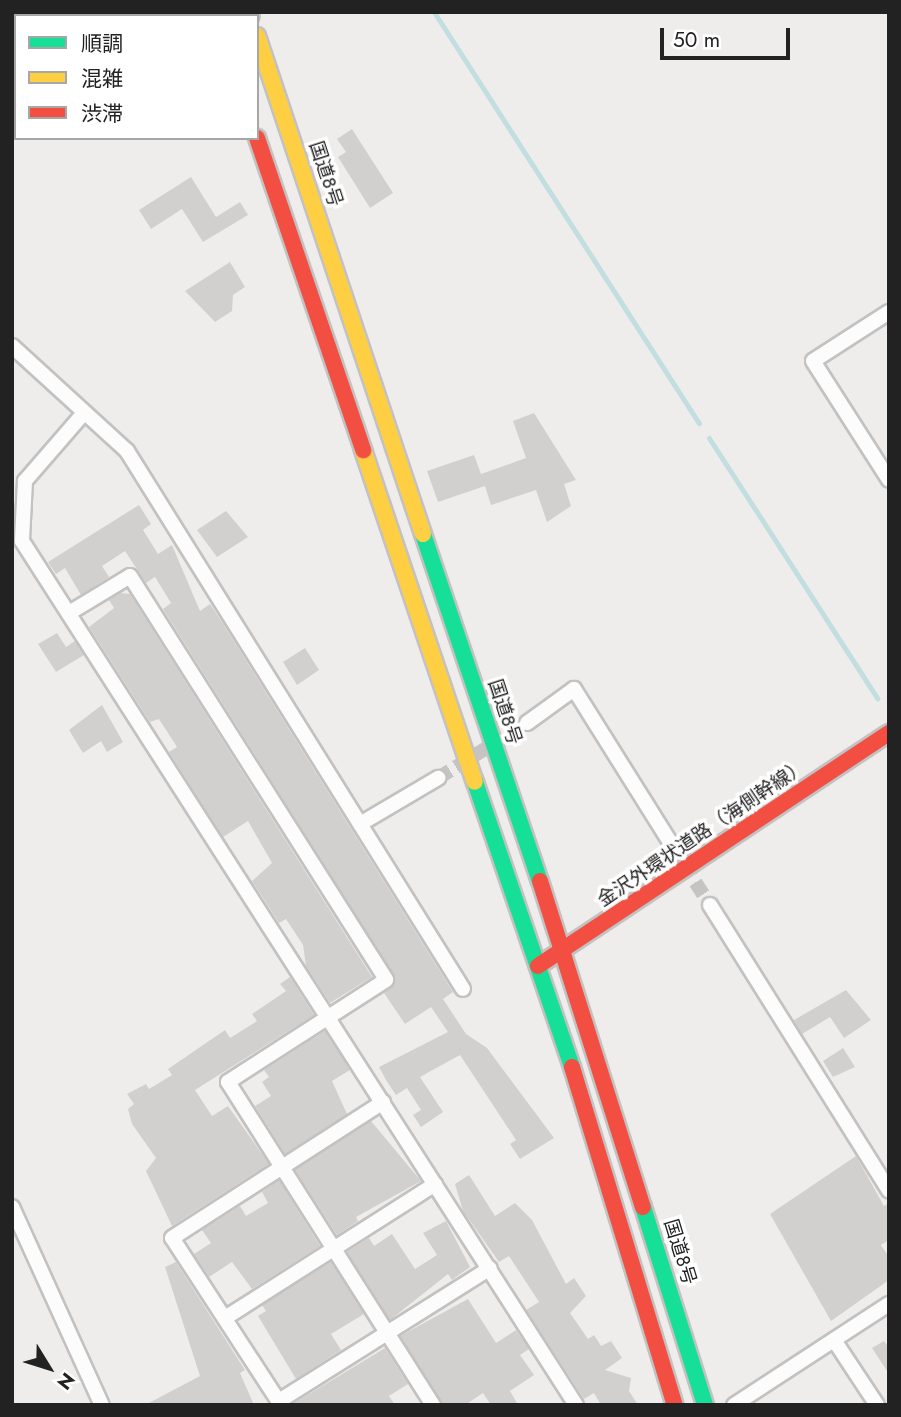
<!DOCTYPE html>
<html>
<head>
<meta charset="utf-8">
<style>
	body { margin:0 }
	#map { position:relative; width:901px; height:1417px; overflow:hidden; background:#efedeb; font-family:Jost,"Noto Sans JP",sans-serif }
	div>[style] { position:absolute }
	.stream>* { height:5px; margin:-2.5px; padding:0 2.5px; transform-origin:2.5px; border-radius:2.5px; background:#c2dee0 }
	.building>* { inset:0; background:#d2d0ce }
	.street-tunnel>* { height:14px; margin-top:-7px; transform-origin:0; background:repeating-linear-gradient(90deg,#c6c4c3 0 14px,transparent 0 21px) }
	.roads { filter:drop-shadow(2px 0 #c3c2c1) drop-shadow(-2px 0 #c3c2c1) drop-shadow(0 2px #c3c2c1) drop-shadow(0 -2px #c3c2c1) }
	.street>* { height:14px; margin:-7px; padding:0 7px; transform-origin:7px; border-radius:7px; background:#fdfcfc }
	.fast>* { height:16px; margin:-8px; padding:0 8px; transform-origin:8px; border-radius:8px; background:#16e098 }
	.slow>* { height:16px; margin:-8px; padding:0 8px; transform-origin:8px; border-radius:8px; background:#ffcf43 }
	.jam>* { height:16px; margin:-8px; padding:0 8px; transform-origin:8px; border-radius:8px; background:#f24e42 }
	span { translate:-50% -50%; white-space:nowrap; text-align:center; line-height:1.15; -webkit-text-stroke:7px #fff; paint-order:stroke }
	.street-label { font-size:19px; color:#222 }
	.frame { position:absolute; inset:0; border:14px solid #222; pointer-events:none }
	.legend { position:absolute; left:14px; top:14px; width:245px; height:126px; box-sizing:border-box; background:#fff; border:2px solid #a7a7a7; margin:0; padding:9px 12px; list-style:none; font-size:21px; color:#222 }
	.legend li { display:flex; align-items:center; gap:14px; height:35px }
	.legend b { width:35px; border:2px solid #a7a7a7 }
	.north { position:absolute; left:14px; top:1333px; width:70px; height:70px; -webkit-text-stroke:5px #fff; paint-order:stroke; rotate:128deg; font-size:19px; font-weight:700; line-height:28px; text-align:center; color:#222 }
	.north::after { content:''; display:block; margin:auto; width:24px; height:32px; background:#222; clip-path:polygon(50% 0,100% 100%,50% 72%,0 100%) }
	.scale { position:absolute; left:660px; top:28px; width:130px; height:32px; box-sizing:border-box; border:4px solid #222; border-top:0; padding-left:9px; font-size:21px; line-height:24px; white-space:nowrap; color:#222; -webkit-text-stroke:5px #fff; paint-order:stroke }
</style>
</head>
<body>
<div id="map">
	<div class="stream">
		<i style="left:434px;top:12px;width:489px;rotate:57.2deg"></i>
		<i style="left:709px;top:438px;width:310px;rotate:57.1deg"></i>
	</div>
	<div class="building">
		<i style="clip-path:polygon(352px 129px,393px 193px,370px 208px,338px 157px,346px 152px,337px 139px)"></i>
		<i style="clip-path:polygon(191px 177px,216px 217px,240px 202px,248px 215px,203px 242px,182px 209px,151px 229px,139px 210px)"></i>
		<i style="clip-path:polygon(230px 262px,245px 287px,233px 295px,232px 311px,215px 322px,185px 291px)"></i>
		<i style="clip-path:polygon(534px 413px,576px 480px,564px 484px,571px 506px,547px 522px,536px 490px,491px 505px,485px 486px,438px 502px,427px 471px,474px 455px,481px 474px,526px 458px,513px 421px)"></i>
		<i style="clip-path:polygon(139px 505px,151px 524px,143px 530px,158px 554px,172px 545px,200px 611px,210px 604px,222px 622px,453px 992px,443px 999px,466px 1034px,487px 1048px,554px 1138px,520px 1159px,510px 1144px,516px 1140px,460px 1055px,420px 1077px,443px 1112px,421px 1127px,413px 1115px,421px 1110px,407px 1088px,396px 1095px,386px 1080px,379px 1067px,448px 1032px,431px 1007px,405px 1024px,384px 993px,394px 985px,394px 975px,163px 609px,171px 603px,155px 577px,146px 583px,125px 551px,102px 566px,109px 577px,81px 595px,65px 568px,56px 574px,48px 562px)"></i>
		<i style="clip-path:polygon(226px 511px,248px 537px,217px 557px,197px 530px)"></i>
		<i style="clip-path:polygon(120px 593px,130px 594px,372px 977px,330px 1003px,306px 966px,303px 945px,286px 919px,279px 923px,252px 881px,272px 863px,248px 821px,223px 837px,169px 752px,177px 747px,159px 719px,150px 722px,89px 627px,114px 608px,109px 600px)"></i>
		<i style="clip-path:polygon(57px 633px,66px 647px,75px 641px,84px 655px,56px 672px,38px 644px)"></i>
		<i style="clip-path:polygon(305px 648px,319px 670px,297px 685px,283px 662px)"></i>
		<i style="clip-path:polygon(102px 705px,123px 742px,107px 752px,101px 741px,83px 753px,69px 730px)"></i>
		<i style="clip-path:polygon(290px 977px,314px 1015px,195px 1090px,212px 1116px,228px 1106px,269px 1164px,172px 1226px,146px 1171px,156px 1158px,132px 1124px,128px 1109px,134px 1104px,127px 1094px,146px 1084px,149px 1089px,172px 1075px,168px 1069px,225px 1030px,230px 1038px,257px 1021px,252px 1014px,286px 991px,280px 984px)"></i>
		<i style="clip-path:polygon(846px 990px,871px 1020px,844px 1038px,830px 1017px,802px 1034px,794px 1020px)"></i>
		<i style="clip-path:polygon(325px 1031px,350px 1070px,332px 1081px,347px 1114px,285px 1154px,255px 1106px,271px 1096px,262px 1082px,269px 1077px,264px 1070px)"></i>
		<i style="clip-path:polygon(843px 1048px,855px 1067px,833px 1077px,823px 1061px)"></i>
		<i style="clip-path:polygon(371px 1121px,421px 1181px,356px 1217px,358px 1221px,337px 1235px,295px 1170px)"></i>
		<i style="clip-path:polygon(856px 1156px,884px 1206px,889px 1203px,889px 1240px,881px 1245px,889px 1257px,889px 1280px,831px 1321px,770px 1214px)"></i>
		<i style="clip-path:polygon(469px 1175px,495px 1216px,515px 1203px,532px 1220px,566px 1284px,574px 1278px,586px 1296px,570px 1313px,588px 1339px,594px 1335px,601px 1346px,611px 1341px,622px 1358px,605px 1370px,631px 1378px,629px 1391px,638px 1405px,601px 1405px,594px 1393px,584px 1399px,526px 1310px,539px 1302px,509px 1256px,499px 1262px,463px 1211px,455px 1184px)"></i>
		<i style="clip-path:polygon(279px 1180px,320px 1246px,252px 1289px,232px 1262px,209px 1277px,194px 1254px,211px 1243px,202px 1230px,240px 1206px,246px 1216px,268px 1203px,262px 1192px)"></i>
		<i style="clip-path:polygon(446px 1221px,470px 1267px,452px 1280px,448px 1274px,390px 1320px,347px 1252px,369px 1238px,374px 1246px,392px 1234px,415px 1269px,437px 1255px,423px 1233px)"></i>
		<i style="clip-path:polygon(176px 1262px,245px 1370px,240px 1373px,254px 1405px,145px 1405px,200px 1376px,165px 1267px)"></i>
		<i style="clip-path:polygon(331px 1262px,364px 1314px,331px 1334px,341px 1350px,296px 1379px,258px 1316px,266px 1311px,262px 1305px)"></i>
		<i style="clip-path:polygon(468px 1299px,496px 1343px,516px 1330px,529px 1349px,520px 1355px,534px 1375px,510px 1391px,518px 1405px,491px 1405px,483px 1393px,465px 1405px,443px 1405px,400px 1336px)"></i>
		<i style="clip-path:polygon(884px 1341px,889px 1348px,889px 1374px,872px 1348px)"></i>
		<i style="clip-path:polygon(385px 1348px,408px 1384px,389px 1396px,395px 1405px,291px 1405px)"></i>
	</div>
	<div class="street-tunnel">
		<i style="left:438px;top:778px;width:105px;rotate:-31.7deg"></i>
		<i style="left:673px;top:847px;width:69px;rotate:57.5deg"></i>
	</div>
	<div class="roads">
		<div class="street">
			<i style="left:889px;top:312px;width:90px;rotate:147.2deg"></i>
			<i style="left:813px;top:361px;width:141px;rotate:57.4deg"></i>
			<i style="left:12px;top:346px;width:156px;rotate:42.4deg"></i>
			<i style="left:127px;top:451px;width:634px;rotate:58.01deg"></i>
			<i style="left:83px;top:414px;width:89px;rotate:130.9deg"></i>
			<i style="left:25px;top:481px;width:60px;rotate:92.9deg"></i>
			<i style="left:22px;top:541px;width:1026px;rotate:57.33deg"></i>
			<i style="left:69px;top:613px;width:71px;rotate:-31.2deg"></i>
			<i style="left:130px;top:576px;width:478px;rotate:57.6deg"></i>
			<i style="left:386px;top:980px;width:188px;rotate:147.2deg"></i>
			<i style="left:228px;top:1082px;width:383px;rotate:57.6deg"></i>
			<i style="left:527px;top:723px;width:58px;rotate:-35.9deg"></i>
			<i style="left:574px;top:689px;width:186px;rotate:57.9deg"></i>
			<i style="left:360px;top:824px;width:91px;rotate:-30.5deg"></i>
			<i style="left:710px;top:905px;width:337px;rotate:57.9deg"></i>
			<i style="left:12px;top:1207px;width:217px;rotate:65.6deg"></i>
			<i style="left:225px;top:1318px;width:249px;rotate:-32.5deg"></i>
			<i style="left:834px;top:1340px;width:78px;rotate:56.5deg"></i>
			<i style="left:279px;top:1401px;width:249px;rotate:-32.2deg"></i>
			<i style="left:281px;top:1405px;width:199px;rotate:-123.1deg"></i>
			<i style="left:172px;top:1238px;width:251px;rotate:-32.8deg"></i>
			<i style="left:734px;top:1405px;width:185px;rotate:-33.1deg"></i>
		</div>
		<div class="fast">
			<i style="left:214px;top:12px;width:4px;rotate:63deg"></i>
			<i style="left:423px;top:534px;width:366px;rotate:71.4deg"></i>
			<i style="left:475px;top:782px;width:301px;rotate:71.2deg"></i>
			<i style="left:643px;top:1207px;width:207px;rotate:72.6deg"></i>
		</div>
		<div class="slow">
			<i style="left:257px;top:36px;width:525px;rotate:71.57deg"></i>
			<i style="left:363px;top:450px;width:350px;rotate:71.4deg"></i>
		</div>
		<div class="jam">
			<i style="left:249px;top:12px;width:4px;rotate:63deg"></i>
			<i style="left:257px;top:138px;width:330px;rotate:71.2deg"></i>
			<i style="left:540px;top:881px;width:342px;rotate:72.5deg"></i>
			<i style="left:538px;top:966px;width:421px;rotate:-33.6deg"></i>
			<i style="left:572px;top:1067px;width:353px;rotate:73.1deg"></i>
		</div>
	</div>
	<div class="street-label">
		<span style="left:326px;top:174px;rotate:72deg">国道8号</span>
		<span style="left:505px;top:712px;rotate:72deg">国道8号</span>
		<span style="left:702px;top:833px;rotate:-34deg">金沢外環状道路（海側幹線）</span>
		<span style="left:680px;top:1252px;rotate:73deg">国道8号</span>
	</div>
	<div class="frame"></div>
	<ul class="legend">
	<li><b style="height:9px;background:#16e098"></b>順調</li>
	<li><b style="height:9px;background:#ffcf43"></b>混雑</li>
	<li><b style="height:9px;background:#f24e42"></b>渋滞</li>
	</ul>
	<div class="north">N</div>
	<div class="scale">50 m</div>
</div>
</body>
</html>
